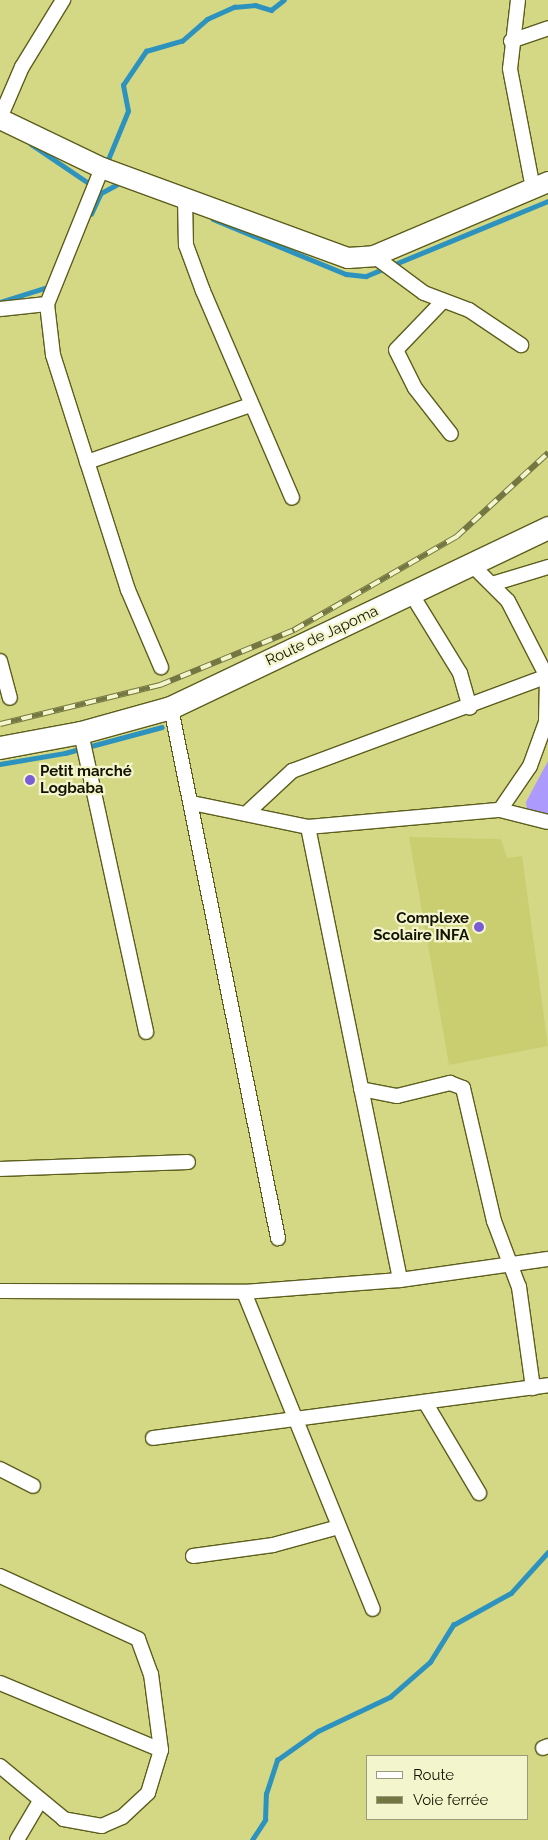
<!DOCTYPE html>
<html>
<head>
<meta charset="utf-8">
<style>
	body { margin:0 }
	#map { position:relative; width:548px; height:1840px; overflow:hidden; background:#d4d884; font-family:Raleway,sans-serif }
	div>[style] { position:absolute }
	.built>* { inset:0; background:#cace70 }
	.green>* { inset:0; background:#ac9afc }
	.stream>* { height:4.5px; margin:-2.25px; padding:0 2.25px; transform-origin:2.25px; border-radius:2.25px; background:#2d93be }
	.roads { filter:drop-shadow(1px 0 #5c5e1d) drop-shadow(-1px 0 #5c5e1d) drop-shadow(0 1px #5c5e1d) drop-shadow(0 -1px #5c5e1d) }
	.street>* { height:14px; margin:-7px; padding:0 7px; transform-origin:7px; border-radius:7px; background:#fff }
	.secondary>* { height:20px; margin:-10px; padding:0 10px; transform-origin:10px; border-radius:10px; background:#fff }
	.primary>* { height:22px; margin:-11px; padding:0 11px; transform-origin:11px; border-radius:11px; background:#fff }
	.rail>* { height:5.5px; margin-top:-2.75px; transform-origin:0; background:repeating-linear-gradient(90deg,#f3f6cd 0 11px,#757743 0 22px); box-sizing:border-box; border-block:1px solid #757743 }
	.dots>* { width:14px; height:14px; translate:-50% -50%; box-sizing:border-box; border:2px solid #f3f6cd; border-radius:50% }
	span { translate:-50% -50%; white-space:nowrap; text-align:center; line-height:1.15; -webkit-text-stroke:4.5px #f3f6cd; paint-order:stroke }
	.street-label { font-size:15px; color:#131300 }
	.poi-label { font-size:15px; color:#131300; font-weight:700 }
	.left { translate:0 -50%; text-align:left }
	.right { translate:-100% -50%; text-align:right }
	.legend { position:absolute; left:366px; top:1755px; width:162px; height:65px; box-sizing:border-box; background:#f3f6cd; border:1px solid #999b7b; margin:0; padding:6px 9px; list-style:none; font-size:15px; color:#131300 }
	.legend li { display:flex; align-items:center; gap:10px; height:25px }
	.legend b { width:25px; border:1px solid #999b7b }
</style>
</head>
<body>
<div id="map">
	<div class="built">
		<i style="clip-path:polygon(409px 837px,501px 839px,507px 858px,522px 856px,548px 1046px,449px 1065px)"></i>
	</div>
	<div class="green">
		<i style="clip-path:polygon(548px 761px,548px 816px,527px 810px,526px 802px)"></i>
	</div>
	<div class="stream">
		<i style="left:31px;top:144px;width:71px;rotate:34.1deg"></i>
		<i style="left:107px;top:162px;width:55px;rotate:-67.6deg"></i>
		<i style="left:128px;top:111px;width:26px;rotate:-101deg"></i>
		<i style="left:123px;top:85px;width:41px;rotate:-55.9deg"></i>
		<i style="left:146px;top:51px;width:37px;rotate:-16deg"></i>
		<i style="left:182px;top:41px;width:33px;rotate:-41deg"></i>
		<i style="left:207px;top:19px;width:30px;rotate:-24deg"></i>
		<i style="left:234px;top:7px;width:21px;rotate:-5deg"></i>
		<i style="left:255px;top:5px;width:17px;rotate:17deg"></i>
		<i style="left:271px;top:10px;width:16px;rotate:-38deg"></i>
		<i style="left:91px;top:214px;width:23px;rotate:-65deg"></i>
		<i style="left:101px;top:193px;width:17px;rotate:-28deg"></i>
		<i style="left:213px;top:219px;width:144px;rotate:22.5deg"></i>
		<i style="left:346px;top:274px;width:20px;rotate:6deg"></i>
		<i style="left:366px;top:276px;width:197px;rotate:-22.4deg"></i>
		<i style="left:0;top:302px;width:50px;rotate:-17.4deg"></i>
		<i style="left:0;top:764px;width:66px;rotate:-9.6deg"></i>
		<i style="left:65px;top:753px;width:100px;rotate:-15deg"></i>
		<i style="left:252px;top:1840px;width:24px;rotate:-57deg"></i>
		<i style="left:265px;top:1820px;width:26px;rotate:-88deg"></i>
		<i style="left:266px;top:1794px;width:36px;rotate:-72deg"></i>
		<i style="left:277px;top:1760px;width:50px;rotate:-35.3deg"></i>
		<i style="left:318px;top:1731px;width:80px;rotate:-25.3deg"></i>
		<i style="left:390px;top:1697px;width:53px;rotate:-41.2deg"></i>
		<i style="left:430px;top:1662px;width:44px;rotate:-58.1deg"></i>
		<i style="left:453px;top:1625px;width:66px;rotate:-28.9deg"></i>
		<i style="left:511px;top:1593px;width:55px;rotate:-47.9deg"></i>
	</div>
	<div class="roads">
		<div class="street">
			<i style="left:518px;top:0;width:69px;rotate:96.6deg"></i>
			<i style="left:510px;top:69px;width:121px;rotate:79.1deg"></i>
			<i style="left:511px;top:41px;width:39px;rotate:-19deg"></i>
			<i style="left:0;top:118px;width:56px;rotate:-66.7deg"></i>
			<i style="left:22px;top:67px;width:79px;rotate:-58.5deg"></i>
			<i style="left:102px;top:168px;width:147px;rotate:112deg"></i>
			<i style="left:47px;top:304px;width:51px;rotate:83.3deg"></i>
			<i style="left:53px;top:355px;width:247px;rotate:72.3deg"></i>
			<i style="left:128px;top:590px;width:84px;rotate:66.8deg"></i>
			<i style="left:185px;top:199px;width:46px;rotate:88.8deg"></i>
			<i style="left:186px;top:245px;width:49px;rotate:69.7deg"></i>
			<i style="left:203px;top:291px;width:225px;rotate:66.7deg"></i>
			<i style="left:374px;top:256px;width:62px;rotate:36.5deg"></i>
			<i style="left:424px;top:293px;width:48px;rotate:20.7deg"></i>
			<i style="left:469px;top:310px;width:63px;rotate:33.9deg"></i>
			<i style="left:442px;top:302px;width:66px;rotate:133.8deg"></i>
			<i style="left:396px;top:350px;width:42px;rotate:63.4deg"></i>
			<i style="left:415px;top:388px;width:58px;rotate:52deg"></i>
			<i style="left:0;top:309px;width:47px;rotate:-6.1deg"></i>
			<i style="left:87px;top:462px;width:174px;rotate:-19.2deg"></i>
			<i style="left:473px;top:566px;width:49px;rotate:45deg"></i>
			<i style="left:508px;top:601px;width:85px;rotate:62.8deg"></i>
			<i style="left:547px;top:677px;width:45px;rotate:91.3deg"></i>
			<i style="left:546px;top:722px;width:47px;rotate:110deg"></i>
			<i style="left:530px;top:766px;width:53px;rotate:124.3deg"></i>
			<i style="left:492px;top:584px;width:59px;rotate:-16.9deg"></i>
			<i style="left:412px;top:595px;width:92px;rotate:58.4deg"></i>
			<i style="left:460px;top:673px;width:36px;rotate:74deg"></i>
			<i style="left:0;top:661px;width:38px;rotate:75deg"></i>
			<i style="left:171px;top:708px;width:541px;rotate:78.59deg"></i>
			<i style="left:81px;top:733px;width:306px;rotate:77.7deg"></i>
			<i style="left:192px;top:803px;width:118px;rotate:11.7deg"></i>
			<i style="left:308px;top:827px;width:193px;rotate:-5.1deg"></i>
			<i style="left:500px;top:810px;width:49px;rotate:14deg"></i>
			<i style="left:249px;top:811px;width:59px;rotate:-42.9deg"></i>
			<i style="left:292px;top:771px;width:273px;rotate:-20.4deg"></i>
			<i style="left:308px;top:827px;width:462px;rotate:78.5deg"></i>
			<i style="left:361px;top:1089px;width:37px;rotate:11deg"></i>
			<i style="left:397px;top:1096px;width:55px;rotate:-13.8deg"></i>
			<i style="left:450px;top:1083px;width:14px;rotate:21deg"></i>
			<i style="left:463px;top:1088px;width:137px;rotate:76.9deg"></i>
			<i style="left:494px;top:1221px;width:71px;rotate:69.3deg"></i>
			<i style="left:519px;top:1287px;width:102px;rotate:82.1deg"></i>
			<i style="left:0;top:1169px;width:188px;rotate:-2.1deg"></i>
			<i style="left:0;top:1291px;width:244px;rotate:0.2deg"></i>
			<i style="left:244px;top:1292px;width:156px;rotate:-4.4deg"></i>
			<i style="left:400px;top:1280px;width:149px;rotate:-8.1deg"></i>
			<i style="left:244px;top:1292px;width:342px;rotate:67.9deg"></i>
			<i style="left:425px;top:1402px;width:106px;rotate:59.3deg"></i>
			<i style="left:153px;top:1438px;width:399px;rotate:-7.6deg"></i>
			<i style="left:0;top:1469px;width:37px;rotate:27deg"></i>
			<i style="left:193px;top:1556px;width:81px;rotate:-7.8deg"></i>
			<i style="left:273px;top:1545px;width:68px;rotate:-15.3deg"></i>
			<i style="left:0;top:1576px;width:152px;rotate:24.5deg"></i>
			<i style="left:138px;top:1639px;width:37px;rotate:70deg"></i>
			<i style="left:151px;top:1674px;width:77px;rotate:82.5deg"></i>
			<i style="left:161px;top:1750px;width:45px;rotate:106.8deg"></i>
			<i style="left:148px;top:1793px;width:35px;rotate:137deg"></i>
			<i style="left:122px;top:1817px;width:22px;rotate:156deg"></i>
			<i style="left:102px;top:1826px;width:39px;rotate:-170deg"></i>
			<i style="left:64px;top:1819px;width:83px;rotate:-140.4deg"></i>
			<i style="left:0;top:1683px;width:174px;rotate:22.6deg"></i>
			<i style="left:543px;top:1748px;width:5px;rotate:-22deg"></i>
			<i style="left:17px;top:1840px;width:45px;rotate:-59.5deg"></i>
		</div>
		<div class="secondary">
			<i style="left:0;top:119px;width:113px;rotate:25.7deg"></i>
			<i style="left:102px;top:168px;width:262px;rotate:20.1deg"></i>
			<i style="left:348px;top:258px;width:26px;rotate:-4deg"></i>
			<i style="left:374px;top:256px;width:189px;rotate:-23deg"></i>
		</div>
		<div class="primary">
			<i style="left:0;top:748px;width:82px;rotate:-10.5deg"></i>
			<i style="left:81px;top:733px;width:93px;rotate:-15.5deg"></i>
			<i style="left:171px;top:708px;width:418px;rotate:-25.5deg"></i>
		</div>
	</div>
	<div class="rail">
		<i style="left:0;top:724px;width:165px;rotate:-13.7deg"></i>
		<i style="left:160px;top:685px;width:145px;rotate:-22.3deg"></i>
		<i style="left:294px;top:630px;width:187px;rotate:-29.9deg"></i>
		<i style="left:456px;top:537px;width:125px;rotate:-42.4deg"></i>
	</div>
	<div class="dots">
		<i style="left:30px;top:780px;background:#7a5cd6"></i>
		<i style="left:479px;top:927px;background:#7a5cd6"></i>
	</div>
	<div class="street-label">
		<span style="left:322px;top:636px;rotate:-25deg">Route de Japoma</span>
	</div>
	<div class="poi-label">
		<span class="left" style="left:40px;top:780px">Petit marché<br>Logbaba</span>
		<span class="right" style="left:469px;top:927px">Complexe<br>Scolaire INFA</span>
	</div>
	<ul class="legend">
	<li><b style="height:6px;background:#fff"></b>Route</li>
	<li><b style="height:6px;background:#757743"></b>Voie ferrée</li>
	</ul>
</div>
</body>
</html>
